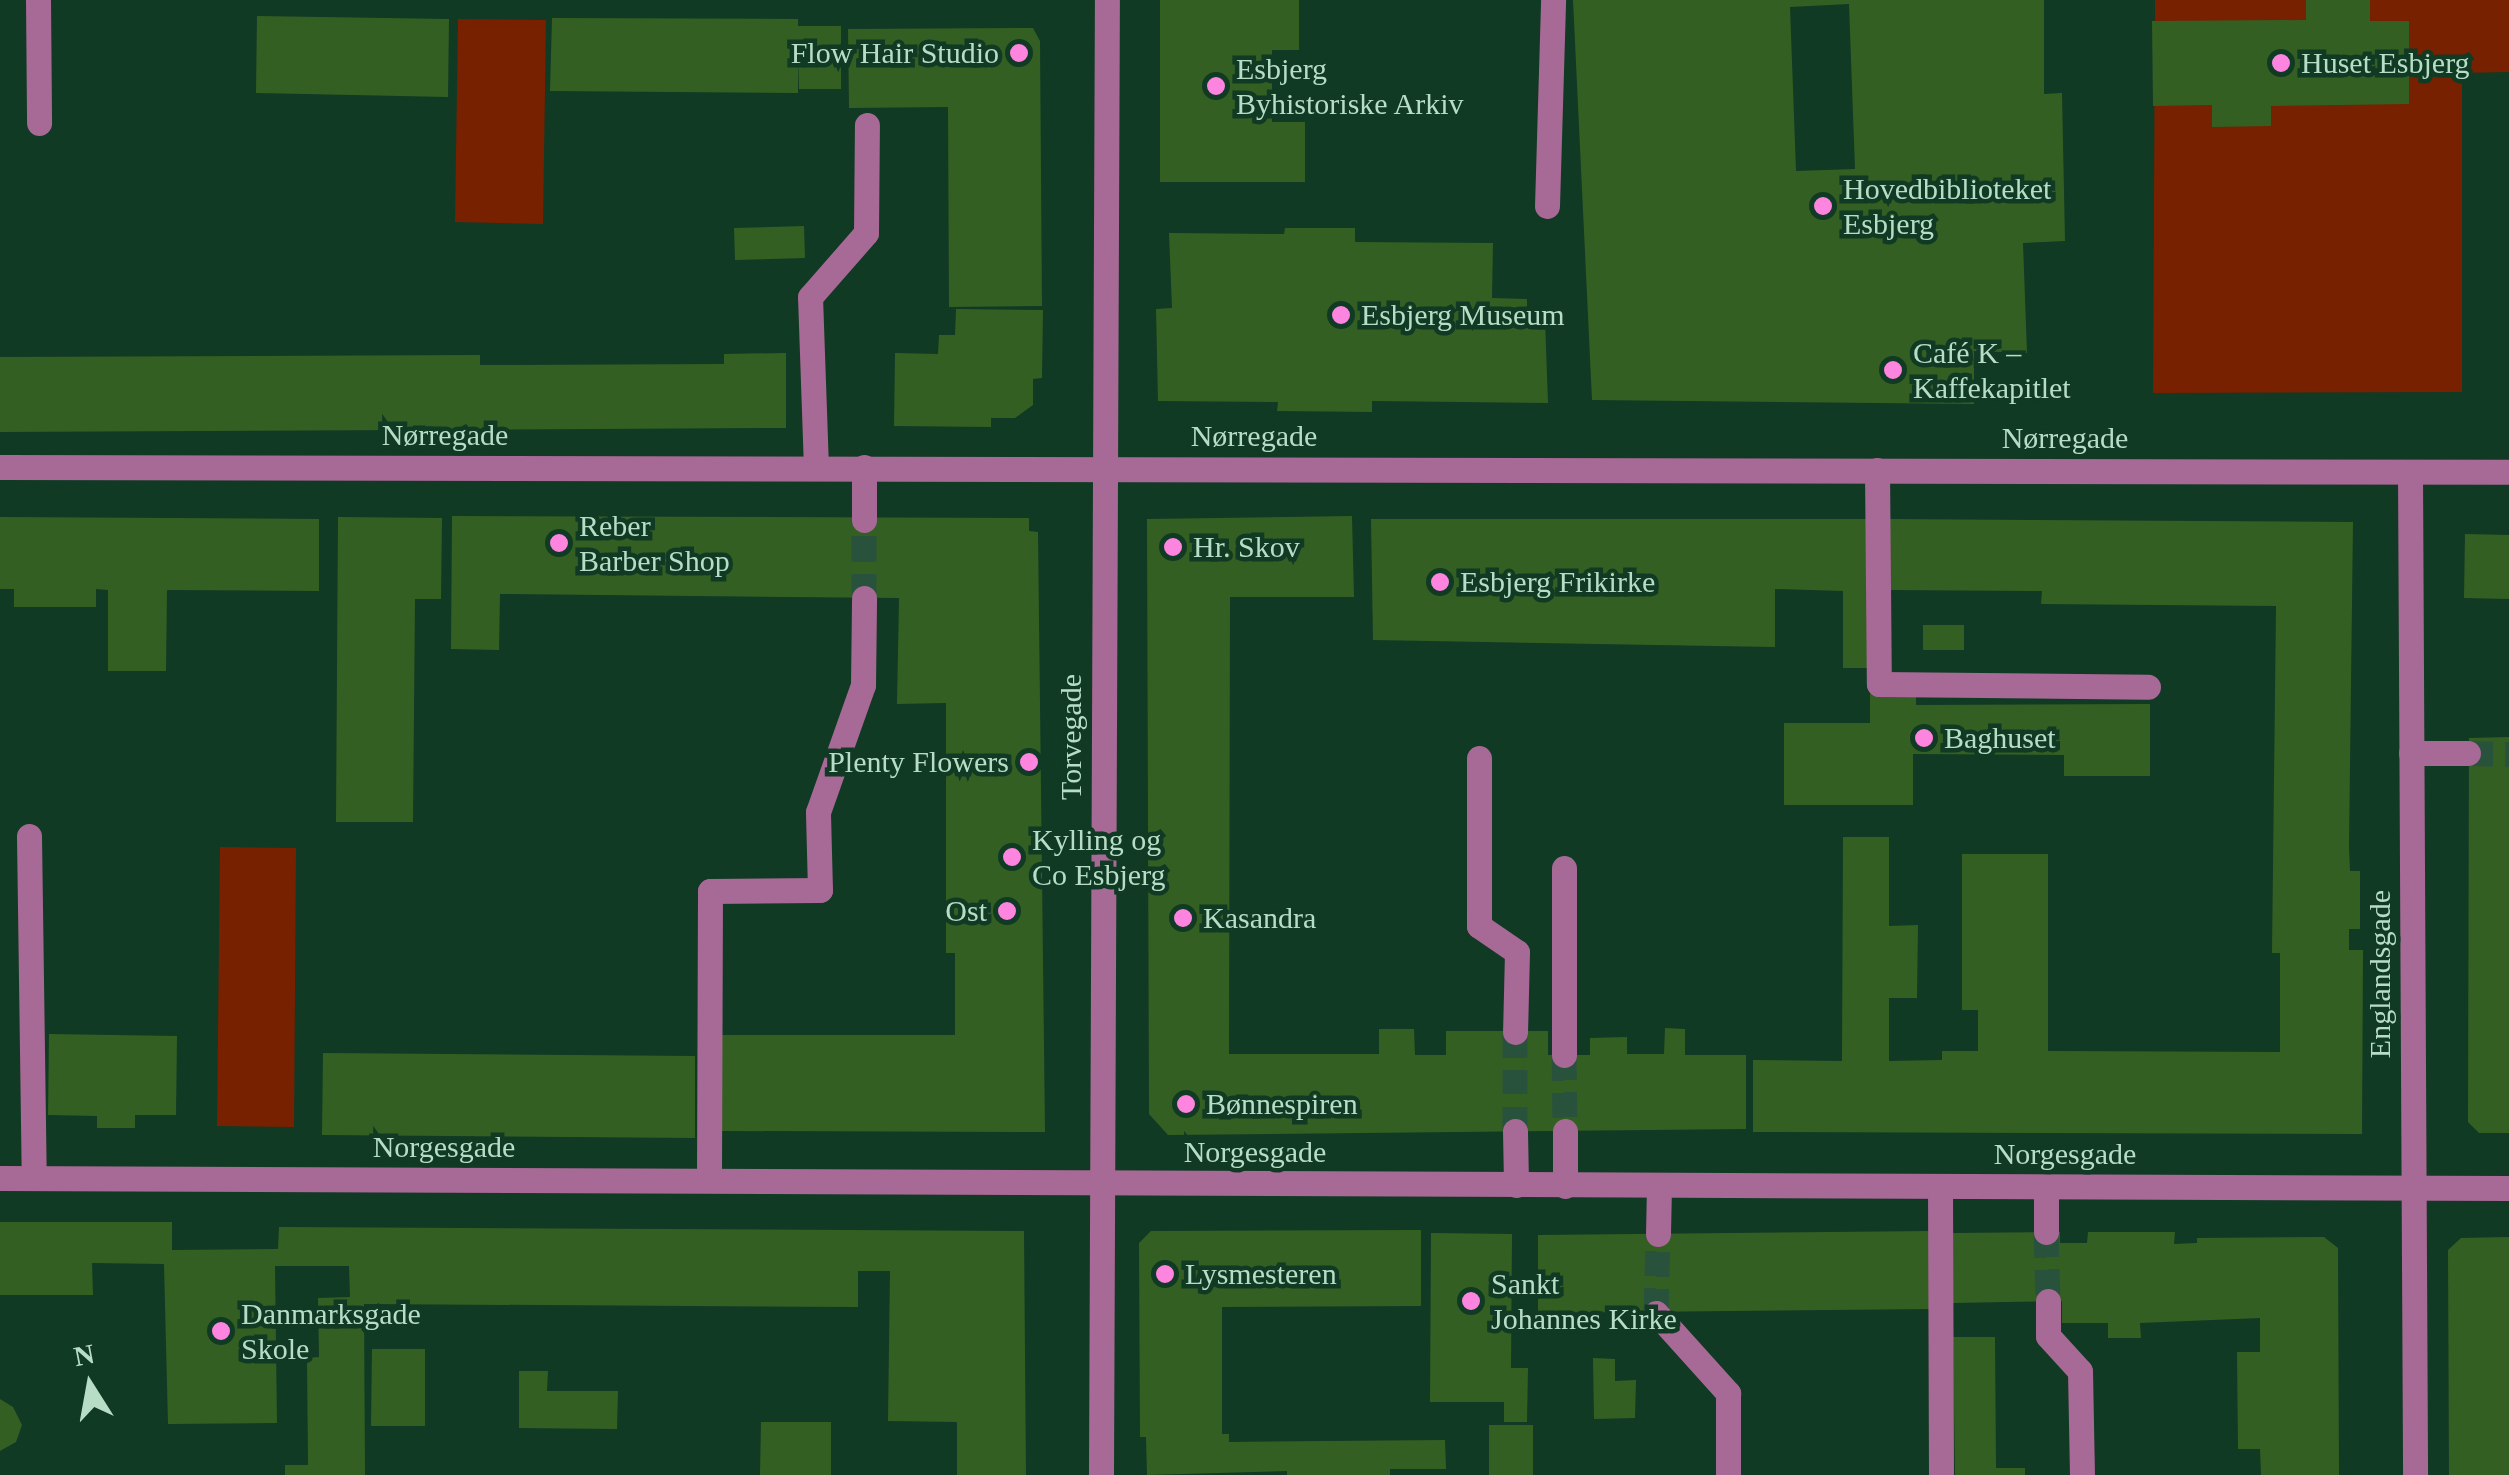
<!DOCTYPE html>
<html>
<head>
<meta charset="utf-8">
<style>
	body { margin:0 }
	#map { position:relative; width:2509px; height:1475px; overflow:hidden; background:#103a24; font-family:"Times New Roman",serif }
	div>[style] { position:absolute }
	.green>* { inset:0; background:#772100 }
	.building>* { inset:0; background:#345f23 }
	.minor-tunnel>* { height:25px; margin-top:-12.5px; transform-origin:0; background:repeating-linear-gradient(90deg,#29523c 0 25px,transparent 0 37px) }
	.minor>* { height:25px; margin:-12.5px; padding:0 12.5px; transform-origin:12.5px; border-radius:12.5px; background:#a76995 }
	.dots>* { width:28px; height:28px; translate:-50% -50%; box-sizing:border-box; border:5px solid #103a24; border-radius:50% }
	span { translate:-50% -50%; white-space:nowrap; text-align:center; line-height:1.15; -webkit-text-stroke:9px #103a24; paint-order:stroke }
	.poi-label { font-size:30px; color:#b8ddc6 }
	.right { translate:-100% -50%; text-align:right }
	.left { translate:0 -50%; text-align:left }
	.street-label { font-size:30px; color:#b8ddc6 }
	.north { position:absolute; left:40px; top:1335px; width:100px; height:100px; -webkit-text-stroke:8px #103a24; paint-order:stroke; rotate:349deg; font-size:28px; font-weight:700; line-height:40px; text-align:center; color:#b8ddc6 }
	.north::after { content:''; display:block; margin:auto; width:35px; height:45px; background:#b8ddc6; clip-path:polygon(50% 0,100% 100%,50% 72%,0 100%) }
</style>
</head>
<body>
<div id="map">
	<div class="green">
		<i style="clip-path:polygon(2155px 0,2509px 0,2509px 72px,2462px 73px,2462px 392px,2153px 393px)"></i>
		<i style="clip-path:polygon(458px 19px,546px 20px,543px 224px,455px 222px)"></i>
		<i style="clip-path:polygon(220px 847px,296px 848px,294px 1127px,217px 1126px)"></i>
	</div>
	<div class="building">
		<i style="clip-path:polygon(1160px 0,1299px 0,1299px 50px,1272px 50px,1272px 122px,1305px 122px,1305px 182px,1160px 182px)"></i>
		<i style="clip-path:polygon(evenodd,1573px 0,2044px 0,2044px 94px,2062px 93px,2065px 241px,2023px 243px,2027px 353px,1974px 351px,1974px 404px,1592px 400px,1573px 0,1849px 4px,1855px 169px,1796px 171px,1790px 7px,1849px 4px)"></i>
		<i style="clip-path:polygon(2306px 0,2370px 0,2370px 21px,2409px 21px,2409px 104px,2271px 106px,2271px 126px,2212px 127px,2212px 105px,2153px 106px,2152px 21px,2306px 20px)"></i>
		<i style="clip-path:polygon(257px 16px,449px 19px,448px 97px,256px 93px)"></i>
		<i style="clip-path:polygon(552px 18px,798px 19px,798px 26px,841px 26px,841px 89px,799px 89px,798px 55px,798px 93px,550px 91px)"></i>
		<i style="clip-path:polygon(1033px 28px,1040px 41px,1042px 306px,949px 307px,948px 107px,849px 108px,848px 29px)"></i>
		<i style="clip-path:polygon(804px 226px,805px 258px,735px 260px,734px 228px)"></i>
		<i style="clip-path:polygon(1285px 228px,1355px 228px,1355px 242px,1493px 243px,1492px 298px,1527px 299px,1527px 320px,1545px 320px,1548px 403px,1372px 401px,1372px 412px,1277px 411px,1278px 402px,1158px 401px,1156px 309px,1172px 308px,1169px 233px,1284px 234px)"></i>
		<i style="clip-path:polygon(956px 309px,1043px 310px,1042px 378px,1033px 379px,1033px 405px,1015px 418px,991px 418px,991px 427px,894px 426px,895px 353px,938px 354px,939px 335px,955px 335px)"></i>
		<i style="clip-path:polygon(786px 353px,786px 428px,0 432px,0 357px,480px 355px,480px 365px,724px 364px,724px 354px)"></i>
		<i style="clip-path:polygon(452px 516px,1029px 518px,1029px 531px,1038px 532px,1045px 1132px,722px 1131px,722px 1035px,955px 1035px,955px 953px,946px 953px,946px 703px,897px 704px,899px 598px,500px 594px,499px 650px,451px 649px)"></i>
		<i style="clip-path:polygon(1352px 516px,1354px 597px,1230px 597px,1229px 1054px,1379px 1054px,1379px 1029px,1414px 1029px,1415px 1055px,1446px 1055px,1446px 1031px,1548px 1031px,1548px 1055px,1590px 1055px,1590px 1038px,1627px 1037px,1627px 1054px,1664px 1054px,1665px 1028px,1685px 1029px,1685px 1055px,1746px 1055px,1746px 1129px,1168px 1135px,1149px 1114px,1147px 519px)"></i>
		<i style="clip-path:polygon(0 517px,319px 519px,319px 591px,167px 590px,166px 671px,108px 671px,108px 590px,96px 589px,96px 607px,14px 607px,14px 589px,0 589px)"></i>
		<i style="clip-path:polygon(338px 517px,442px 518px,441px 599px,415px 599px,413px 822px,336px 822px)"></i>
		<i style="clip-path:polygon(1371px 519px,1870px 519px,1870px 668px,1843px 668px,1843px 591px,1775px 589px,1775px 647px,1373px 640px)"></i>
		<i style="clip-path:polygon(1889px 519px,2353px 522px,2349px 847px,2350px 871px,2360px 871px,2360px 929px,2349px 929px,2349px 950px,2363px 950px,2362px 1134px,1753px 1132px,1753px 1060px,1842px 1061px,1843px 837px,1889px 837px,1889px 926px,1918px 925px,1917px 998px,1889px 998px,1889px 1061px,1942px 1060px,1942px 1051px,1978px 1051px,1978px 1010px,1962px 1010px,1962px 854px,2048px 854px,2048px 1051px,2280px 1052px,2280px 953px,2272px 953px,2276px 606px,2041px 604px,2042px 591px,1889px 590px)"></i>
		<i style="clip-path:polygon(2465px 534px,2509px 535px,2509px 599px,2464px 598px)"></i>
		<i style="clip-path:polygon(1923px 625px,1964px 625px,1964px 650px,1923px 650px)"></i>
		<i style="clip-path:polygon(1870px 694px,1916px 694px,1916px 705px,2150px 704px,2150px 776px,2064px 776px,2064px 755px,1913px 754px,1913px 805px,1784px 805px,1784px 723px,1870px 723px)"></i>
		<i style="clip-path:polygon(2509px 737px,2509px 1133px,2479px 1133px,2468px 1122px,2469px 738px)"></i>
		<i style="clip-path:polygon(49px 1034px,177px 1036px,176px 1115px,135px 1115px,135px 1128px,97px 1128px,97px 1116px,48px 1115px)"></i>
		<i style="clip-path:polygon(323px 1053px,695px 1056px,695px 1138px,322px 1135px)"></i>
		<i style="clip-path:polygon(0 1222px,172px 1222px,172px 1250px,278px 1249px,279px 1227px,1024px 1231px,1026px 1475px,957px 1475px,957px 1422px,888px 1421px,890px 1271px,858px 1271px,858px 1307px,364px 1304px,365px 1475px,285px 1475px,285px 1465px,308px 1465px,307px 1358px,319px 1357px,318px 1298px,350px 1297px,349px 1266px,275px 1266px,277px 1423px,168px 1424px,164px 1264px,92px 1263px,93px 1295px,0 1295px)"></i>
		<i style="clip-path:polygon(1421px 1230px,1421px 1306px,1222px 1307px,1222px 1434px,1229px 1434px,1229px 1442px,1445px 1440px,1446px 1469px,1390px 1469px,1390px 1475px,1287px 1475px,1287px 1471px,1147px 1475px,1146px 1437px,1140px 1437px,1139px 1243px,1151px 1231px)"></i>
		<i style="clip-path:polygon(1932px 1231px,1932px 1309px,1538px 1313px,1538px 1235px)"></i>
		<i style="clip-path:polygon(2060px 1232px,2060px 1243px,2087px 1243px,2088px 1232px,2175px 1232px,2174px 1244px,2197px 1243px,2197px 1238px,2324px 1237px,2338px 1248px,2339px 1475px,2261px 1475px,2260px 1449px,2238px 1449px,2237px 1352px,2260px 1352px,2260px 1318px,2140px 1323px,2141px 1338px,2108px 1338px,2108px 1323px,2062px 1323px,2062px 1301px,1953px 1303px,1953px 1233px)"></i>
		<i style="clip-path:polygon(1431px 1233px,1512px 1234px,1511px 1368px,1528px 1368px,1527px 1422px,1504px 1422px,1504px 1402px,1430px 1402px)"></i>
		<i style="clip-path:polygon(2509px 1237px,2509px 1475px,2449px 1475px,2448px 1250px,2461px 1238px)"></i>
		<i style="clip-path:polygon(1953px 1337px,1995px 1337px,1996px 1468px,2025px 1468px,2025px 1475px,1955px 1475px)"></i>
		<i style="clip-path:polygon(372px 1349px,425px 1349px,425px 1426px,371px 1426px)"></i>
		<i style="clip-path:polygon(1593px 1358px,1615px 1359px,1615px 1381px,1636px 1380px,1635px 1418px,1594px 1419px)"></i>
		<i style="clip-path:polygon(519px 1371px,548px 1371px,547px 1391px,618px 1391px,617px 1429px,519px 1428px)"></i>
		<i style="clip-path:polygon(0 1399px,13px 1407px,22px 1425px,16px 1442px,0 1451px)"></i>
		<i style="clip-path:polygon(761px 1422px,831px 1422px,831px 1475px,760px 1475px)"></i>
		<i style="clip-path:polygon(1489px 1425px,1533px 1425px,1533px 1475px,1489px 1475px)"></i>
	</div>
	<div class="minor-tunnel">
		<i style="left:864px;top:598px;width:78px;rotate:-90deg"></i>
		<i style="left:2468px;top:753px;width:41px;rotate:1.4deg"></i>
		<i style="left:1564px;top:1055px;width:76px;rotate:89.2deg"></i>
		<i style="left:1515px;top:1131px;width:99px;rotate:-90deg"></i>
		<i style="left:2046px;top:1232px;width:69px;rotate:88.3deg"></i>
		<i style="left:1656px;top:1313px;width:79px;rotate:-88.5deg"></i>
	</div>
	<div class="minor">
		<i style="left:38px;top:0;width:123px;rotate:89.5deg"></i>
		<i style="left:1547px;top:206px;width:206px;rotate:-88.3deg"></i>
		<i style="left:0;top:467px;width:2509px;rotate:0.11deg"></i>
		<i style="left:864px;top:467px;width:53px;rotate:90deg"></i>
		<i style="left:816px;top:468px;width:171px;rotate:-92deg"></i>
		<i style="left:810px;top:297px;width:85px;rotate:-48.8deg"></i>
		<i style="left:866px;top:233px;width:108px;rotate:-89.5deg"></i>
		<i style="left:1877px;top:470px;width:214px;rotate:89.5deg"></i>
		<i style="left:1879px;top:684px;width:269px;rotate:0.6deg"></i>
		<i style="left:2410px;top:472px;width:1003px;rotate:89.71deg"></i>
		<i style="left:2411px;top:753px;width:57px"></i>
		<i style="left:1479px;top:758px;width:168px;rotate:90deg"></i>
		<i style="left:1479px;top:926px;width:46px;rotate:34.4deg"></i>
		<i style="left:1517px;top:952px;width:80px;rotate:91.4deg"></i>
		<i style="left:29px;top:836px;width:342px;rotate:89.2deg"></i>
		<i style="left:1564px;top:868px;width:187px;rotate:90deg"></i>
		<i style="left:1515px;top:1131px;width:54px;rotate:88.9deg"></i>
		<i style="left:1565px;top:1131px;width:55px;rotate:90deg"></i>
		<i style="left:0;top:1178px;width:2509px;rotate:0.23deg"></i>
		<i style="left:709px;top:1178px;width:287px;rotate:-89.8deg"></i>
		<i style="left:710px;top:891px;width:110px;rotate:-0.5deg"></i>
		<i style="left:820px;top:890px;width:78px;rotate:-91.5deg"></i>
		<i style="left:818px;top:812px;width:135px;rotate:-70.5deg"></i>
		<i style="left:863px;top:685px;width:87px;rotate:-89.3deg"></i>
		<i style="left:1940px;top:1186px;width:289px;rotate:89.8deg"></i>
		<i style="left:2046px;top:1186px;width:46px;rotate:90deg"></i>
		<i style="left:1658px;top:1234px;width:49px;rotate:-88.8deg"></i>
		<i style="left:2048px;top:1301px;width:35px;rotate:90deg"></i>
		<i style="left:2048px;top:1336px;width:47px;rotate:47.6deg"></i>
		<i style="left:2080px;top:1371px;width:104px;rotate:88.9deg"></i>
		<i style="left:1656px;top:1313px;width:108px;rotate:48deg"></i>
		<i style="left:1728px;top:1393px;width:82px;rotate:90deg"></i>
		<i style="left:1101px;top:1475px;width:1475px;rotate:-89.77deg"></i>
	</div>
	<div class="dots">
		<i style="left:1019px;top:53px;background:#fe85df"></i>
		<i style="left:2281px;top:63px;background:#fe85df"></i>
		<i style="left:1216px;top:86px;background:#fe85df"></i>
		<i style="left:1823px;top:206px;background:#fe85df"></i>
		<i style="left:1341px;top:315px;background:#fe85df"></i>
		<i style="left:1893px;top:370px;background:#fe85df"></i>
		<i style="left:559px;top:543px;background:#fe85df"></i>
		<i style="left:1173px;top:547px;background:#fe85df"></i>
		<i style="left:1440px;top:582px;background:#fe85df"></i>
		<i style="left:1924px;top:738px;background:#fe85df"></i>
		<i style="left:1029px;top:762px;background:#fe85df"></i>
		<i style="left:1012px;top:857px;background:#fe85df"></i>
		<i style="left:1007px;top:911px;background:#fe85df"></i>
		<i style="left:1183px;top:918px;background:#fe85df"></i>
		<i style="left:1186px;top:1104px;background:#fe85df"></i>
		<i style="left:1165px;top:1274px;background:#fe85df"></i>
		<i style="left:1471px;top:1301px;background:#fe85df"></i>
		<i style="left:221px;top:1331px;background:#fe85df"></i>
	</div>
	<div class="poi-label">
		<span class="right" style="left:999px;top:53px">Flow Hair Studio</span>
		<span class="left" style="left:2301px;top:63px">Huset Esbjerg</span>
		<span class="left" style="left:1236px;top:86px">Esbjerg<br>Byhistoriske Arkiv</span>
		<span class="left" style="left:1843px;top:206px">Hovedbiblioteket<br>Esbjerg</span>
		<span class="left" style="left:1361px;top:315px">Esbjerg Museum</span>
		<span class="left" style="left:1913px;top:370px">Café K –<br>Kaffekapitlet</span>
		<span class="left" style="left:579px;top:543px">Reber<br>Barber Shop</span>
		<span class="left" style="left:1193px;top:547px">Hr. Skov</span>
		<span class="left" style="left:1460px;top:582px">Esbjerg Frikirke</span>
		<span class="left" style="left:1944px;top:738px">Baghuset</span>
		<span class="right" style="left:1009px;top:762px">Plenty Flowers</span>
		<span class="left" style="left:1032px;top:857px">Kylling og<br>Co Esbjerg</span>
		<span class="right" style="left:987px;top:911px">Ost</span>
		<span class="left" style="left:1203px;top:918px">Kasandra</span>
		<span class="left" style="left:1206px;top:1104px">Bønnespiren</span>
		<span class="left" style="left:1185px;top:1274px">Lysmesteren</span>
		<span class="left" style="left:1491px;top:1301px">Sankt<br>Johannes Kirke</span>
		<span class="left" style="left:241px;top:1331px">Danmarksgade<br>Skole</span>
	</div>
	<div class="street-label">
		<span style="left:445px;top:435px">Nørregade</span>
		<span style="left:1254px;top:436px">Nørregade</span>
		<span style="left:2065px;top:438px">Nørregade</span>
		<span style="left:1071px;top:737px;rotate:-90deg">Torvegade</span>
		<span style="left:2380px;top:974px;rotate:-90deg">Englandsgade</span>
		<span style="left:444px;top:1147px">Norgesgade</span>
		<span style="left:1255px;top:1152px">Norgesgade</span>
		<span style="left:2065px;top:1154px">Norgesgade</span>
	</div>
	<div class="north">N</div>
</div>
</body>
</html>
